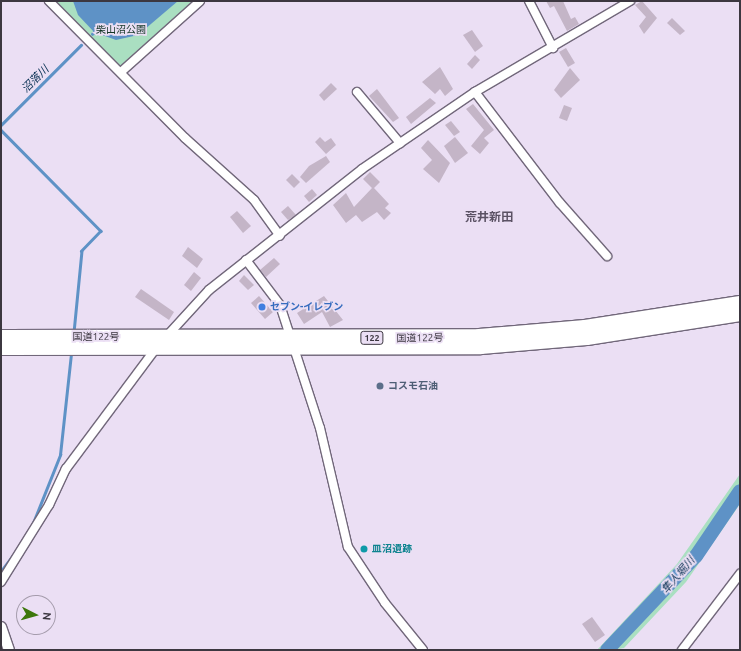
<!DOCTYPE html>
<html>
<head>
<meta charset="utf-8">
<style>
	body { margin:0 }
	#map { position:relative; width:741px; height:651px; overflow:hidden; background:#ebdff4; font-family:Ubuntu,"Noto Sans JP",sans-serif }
	div>[style] { position:absolute }
	.green>* { inset:0; background:#aadfc1 }
	.water>* { inset:0; background:#5e92c6 }
	.stream>* { height:2.5px; margin:-1.25px; padding:0 1.25px; transform-origin:1.25px; border-radius:1.25px; background:#5e92c6 }
	.river>* { height:14px; margin:-7px; padding:0 7px; transform-origin:7px; border-radius:7px; background:#5e92c6 }
	.building>* { inset:0; background:#c4b5c7 }
	.roads { filter:drop-shadow(1px 0 #71677a) drop-shadow(-1px 0 #71677a) drop-shadow(0 1px #71677a) drop-shadow(0 -1px #71677a) }
	.minor>* { height:8px; margin:-4px; padding:0 4px; transform-origin:4px; border-radius:4px; background:#fff }
	.tertiary>* { height:10px; margin:-5px; padding:0 5px; transform-origin:5px; border-radius:5px; background:#fff }
	.trunk>* { height:14px; margin:-7px; padding:0 7px; transform-origin:7px; border-radius:7px; background:#fff }
	.dots>* { width:11px; height:11px; translate:-50% -50%; box-sizing:border-box; border:2px solid #ebdff4; border-radius:50% }
	span { translate:-50% -50%; white-space:nowrap; text-align:center; line-height:1.15; -webkit-text-stroke:3.5px #ebdff4; paint-order:stroke }
	.shield-label span { padding:1px 3px; background:#ebdff4; border:1px solid; border-radius:3px; -webkit-text-stroke-width:0 }
	.shield-label { font-size:9px; color:#3c3740; font-weight:700 }
	.park-label { font-size:10px; color:#113424 }
	.shop-label { font-size:10px; color:#366cbe; font-weight:700 }
	.left { translate:0 -50%; text-align:left }
	.street-label { font-size:10px; color:#3c3740 }
	.service-label { font-size:10px; color:#4e5e75; font-weight:700 }
	.culture-label { font-size:10px; color:#0d838f; font-weight:700 }
	.water-label { font-size:11px; color:#093154; font-style:italic }
	.quarter-label { font-size:12px; color:#5b5264; font-weight:700 }
	.frame { position:absolute; inset:0; border:2px solid #3c3740; pointer-events:none }
	.north { position:absolute; left:16px; top:595px; width:40px; height:40px; box-sizing:border-box; background:#ebdff4; border:1px solid #a59cac; border-radius:50%; rotate:96deg; font-size:11px; font-weight:700; line-height:16px; text-align:center; color:#3c3740 }
	.north::after { content:''; display:block; margin:auto; width:14px; height:18px; background:#3d770b; clip-path:polygon(50% 0,100% 100%,50% 72%,0 100%) }
</style>
</head>
<body>
<div id="map">
	<div class="green">
		<i style="clip-path:polygon(52px 1px,197px 1px,124px 66px,117px 65px)"></i>
		<i style="clip-path:polygon(740px 474px,740px 486px,696px 550px,627px 628px,604px 650px,597px 650px,677px 564px)"></i>
		<i style="clip-path:polygon(740px 496px,740px 504px,686px 582px,624px 648px,612px 650px,698px 557px)"></i>
	</div>
	<div class="water">
		<i style="clip-path:polygon(73px 1px,178px 1px,138px 35px,116px 40px,94px 32px,78px 15px)"></i>
	</div>
	<div class="stream">
		<i style="left:92px;top:34px;width:3px;rotate:-45deg"></i>
		<i style="left:1px;top:125px;width:113px;rotate:-45deg"></i>
		<i style="left:1px;top:130px;width:142px;rotate:45.3deg"></i>
		<i style="left:101px;top:231px;width:28px;rotate:134deg"></i>
		<i style="left:82px;top:251px;width:81px;rotate:95.6deg"></i>
		<i style="left:31px;top:528px;width:79px;rotate:-68.3deg"></i>
		<i style="left:60px;top:455px;width:103px;rotate:-83.8deg"></i>
		<i style="left:1px;top:571px;width:20px;rotate:-53deg"></i>
	</div>
	<div class="river">
		<i style="left:607px;top:650px;width:129px;rotate:-46.6deg"></i>
		<i style="left:696px;top:556px;width:78px;rotate:-55.9deg"></i>
	</div>
	<div class="building">
		<i style="clip-path:polygon(546px 1px,563px 1px,571px 19px,575px 17px,579px 24px,567px 31px,554px 6px,550px 8px)"></i>
		<i style="clip-path:polygon(642px 1px,657px 18px,644px 34px,639px 26px,646px 17px,635px 5px)"></i>
		<i style="clip-path:polygon(672px 18px,685px 31px,680px 35px,667px 23px)"></i>
		<i style="clip-path:polygon(472px 30px,483px 46px,475px 52px,463px 35px)"></i>
		<i style="clip-path:polygon(566px 48px,575px 63px,568px 67px,559px 52px)"></i>
		<i style="clip-path:polygon(475px 55px,480px 60px,472px 69px,467px 64px)"></i>
		<i style="clip-path:polygon(440px 67px,453px 89px,445px 96px,440px 89px,435px 94px,422px 82px)"></i>
		<i style="clip-path:polygon(570px 68px,580px 80px,561px 98px,554px 90px)"></i>
		<i style="clip-path:polygon(331px 83px,337px 89px,324px 101px,319px 95px)"></i>
		<i style="clip-path:polygon(377px 89px,399px 118px,393px 122px,369px 96px)"></i>
		<i style="clip-path:polygon(430px 98px,436px 103px,411px 124px,406px 117px)"></i>
		<i style="clip-path:polygon(473px 104px,494px 130px,484px 138px,489px 143px,480px 154px,471px 146px,484px 130px,466px 109px)"></i>
		<i style="clip-path:polygon(564px 105px,572px 108px,567px 121px,559px 118px)"></i>
		<i style="clip-path:polygon(451px 121px,460px 132px,454px 136px,445px 125px)"></i>
		<i style="clip-path:polygon(320px 137px,325px 142px,331px 138px,336px 145px,326px 154px,315px 142px)"></i>
		<i style="clip-path:polygon(455px 137px,468px 153px,455px 163px,444px 146px)"></i>
		<i style="clip-path:polygon(428px 140px,450px 163px,439px 183px,423px 169px,432px 160px,421px 148px)"></i>
		<i style="clip-path:polygon(326px 156px,330px 162px,306px 183px,300px 177px,309px 166px)"></i>
		<i style="clip-path:polygon(370px 172px,380px 182px,374px 188px,389px 204px,385px 208px,391px 213px,384px 220px,377px 212px,362px 222px,356px 215px,346px 223px,333px 205px,346px 193px,354px 207px,372px 188px,363px 179px)"></i>
		<i style="clip-path:polygon(292px 174px,300px 182px,294px 188px,286px 180px)"></i>
		<i style="clip-path:polygon(312px 189px,317px 195px,309px 202px,304px 196px)"></i>
		<i style="clip-path:polygon(288px 206px,296px 215px,288px 220px,281px 212px)"></i>
		<i style="clip-path:polygon(237px 211px,251px 226px,243px 233px,230px 217px)"></i>
		<i style="clip-path:polygon(188px 247px,203px 259px,197px 268px,182px 256px)"></i>
		<i style="clip-path:polygon(274px 258px,280px 264px,266px 277px,260px 270px)"></i>
		<i style="clip-path:polygon(194px 272px,201px 278px,191px 291px,184px 285px)"></i>
		<i style="clip-path:polygon(244px 275px,254px 285px,248px 290px,239px 281px)"></i>
		<i style="clip-path:polygon(141px 289px,174px 312px,169px 320px,135px 297px)"></i>
		<i style="clip-path:polygon(259px 296px,273px 312px,265px 319px,251px 303px)"></i>
		<i style="clip-path:polygon(324px 296px,343px 320px,330px 327px,322px 312px,304px 324px,297px 313px)"></i>
		<i style="clip-path:polygon(592px 617px,605px 635px,595px 642px,582px 624px)"></i>
	</div>
	<div class="roads">
		<div class="minor">
			<i style="left:49px;top:1px;width:193px;rotate:45.2deg"></i>
			<i style="left:185px;top:138px;width:93px;rotate:41.9deg"></i>
			<i style="left:254px;top:200px;width:44px;rotate:54.2deg"></i>
			<i style="left:529px;top:1px;width:53px;rotate:62.9deg"></i>
			<i style="left:121px;top:72px;width:106px;rotate:-41.9deg"></i>
			<i style="left:357px;top:92px;width:67px;rotate:49.9deg"></i>
			<i style="left:475px;top:92px;width:140px;rotate:52.6deg"></i>
			<i style="left:560px;top:203px;width:71px;rotate:48.4deg"></i>
			<i style="left:246px;top:260px;width:56px;rotate:52.9deg"></i>
			<i style="left:280px;top:305px;width:129px;rotate:72deg"></i>
			<i style="left:320px;top:428px;width:122px;rotate:76.8deg"></i>
			<i style="left:348px;top:547px;width:67px;rotate:56.5deg"></i>
			<i style="left:385px;top:603px;width:60px;rotate:51deg"></i>
			<i style="left:166px;top:337px;width:64px;rotate:-47.5deg"></i>
			<i style="left:209px;top:290px;width:195px;rotate:-38.3deg"></i>
			<i style="left:362px;top:169px;width:137px;rotate:-34.3deg"></i>
			<i style="left:475px;top:92px;width:180px;rotate:-30.4deg"></i>
			<i style="left:1px;top:582px;width:91px;rotate:-58.1deg"></i>
			<i style="left:49px;top:505px;width:40px;rotate:-65deg"></i>
			<i style="left:66px;top:469px;width:152px;rotate:-53.3deg"></i>
			<i style="left:682px;top:650px;width:96px;rotate:-52.7deg"></i>
		</div>
		<div class="tertiary">
			<i style="left:1px;top:627px;width:24px;rotate:71deg"></i>
		</div>
		<div class="trunk">
			<i style="left:1px;top:337px;width:478px;rotate:-0.1deg"></i>
			<i style="left:479px;top:336px;width:106px;rotate:-4.9deg"></i>
			<i style="left:585px;top:327px;width:157px;rotate:-8.8deg"></i>
			<i style="left:1px;top:348px;width:480px;rotate:-0.1deg"></i>
			<i style="left:481px;top:347px;width:106px;rotate:-4.9deg"></i>
			<i style="left:587px;top:338px;width:155px;rotate:-8.9deg"></i>
		</div>
	</div>
	<div class="dots">
		<i style="left:262px;top:307px;background:#3f7fe0"></i>
		<i style="left:380px;top:386px;background:#5c6f8a"></i>
		<i style="left:364px;top:549px;background:#0f9aa8"></i>
	</div>
	<div class="shield-label">
		<span style="left:372px;top:338px">122</span>
	</div>
	<div class="park-label">
		<span style="left:121px;top:30px">柴山沼公園</span>
	</div>
	<div class="shop-label">
		<span class="left" style="left:270px;top:307px">セブン-イレブン</span>
	</div>
	<div class="street-label">
		<span style="left:96px;top:337px">国道122号</span>
		<span style="left:420px;top:338px;rotate:-1deg">国道122号</span>
	</div>
	<div class="service-label">
		<span class="left" style="left:388px;top:386px">コスモ石油</span>
	</div>
	<div class="culture-label">
		<span class="left" style="left:372px;top:549px">皿沼遺跡</span>
	</div>
	<div class="water-label">
		<span style="left:35px;top:79px;rotate:-45deg">沼落川</span>
		<span style="left:678px;top:575px;rotate:-49deg">隼人堀川</span>
	</div>
	<div class="quarter-label">
		<span style="left:489px;top:217px">荒井新田</span>
	</div>
	<div class="frame"></div>
	<div class="north">N</div>
</div>
</body>
</html>
